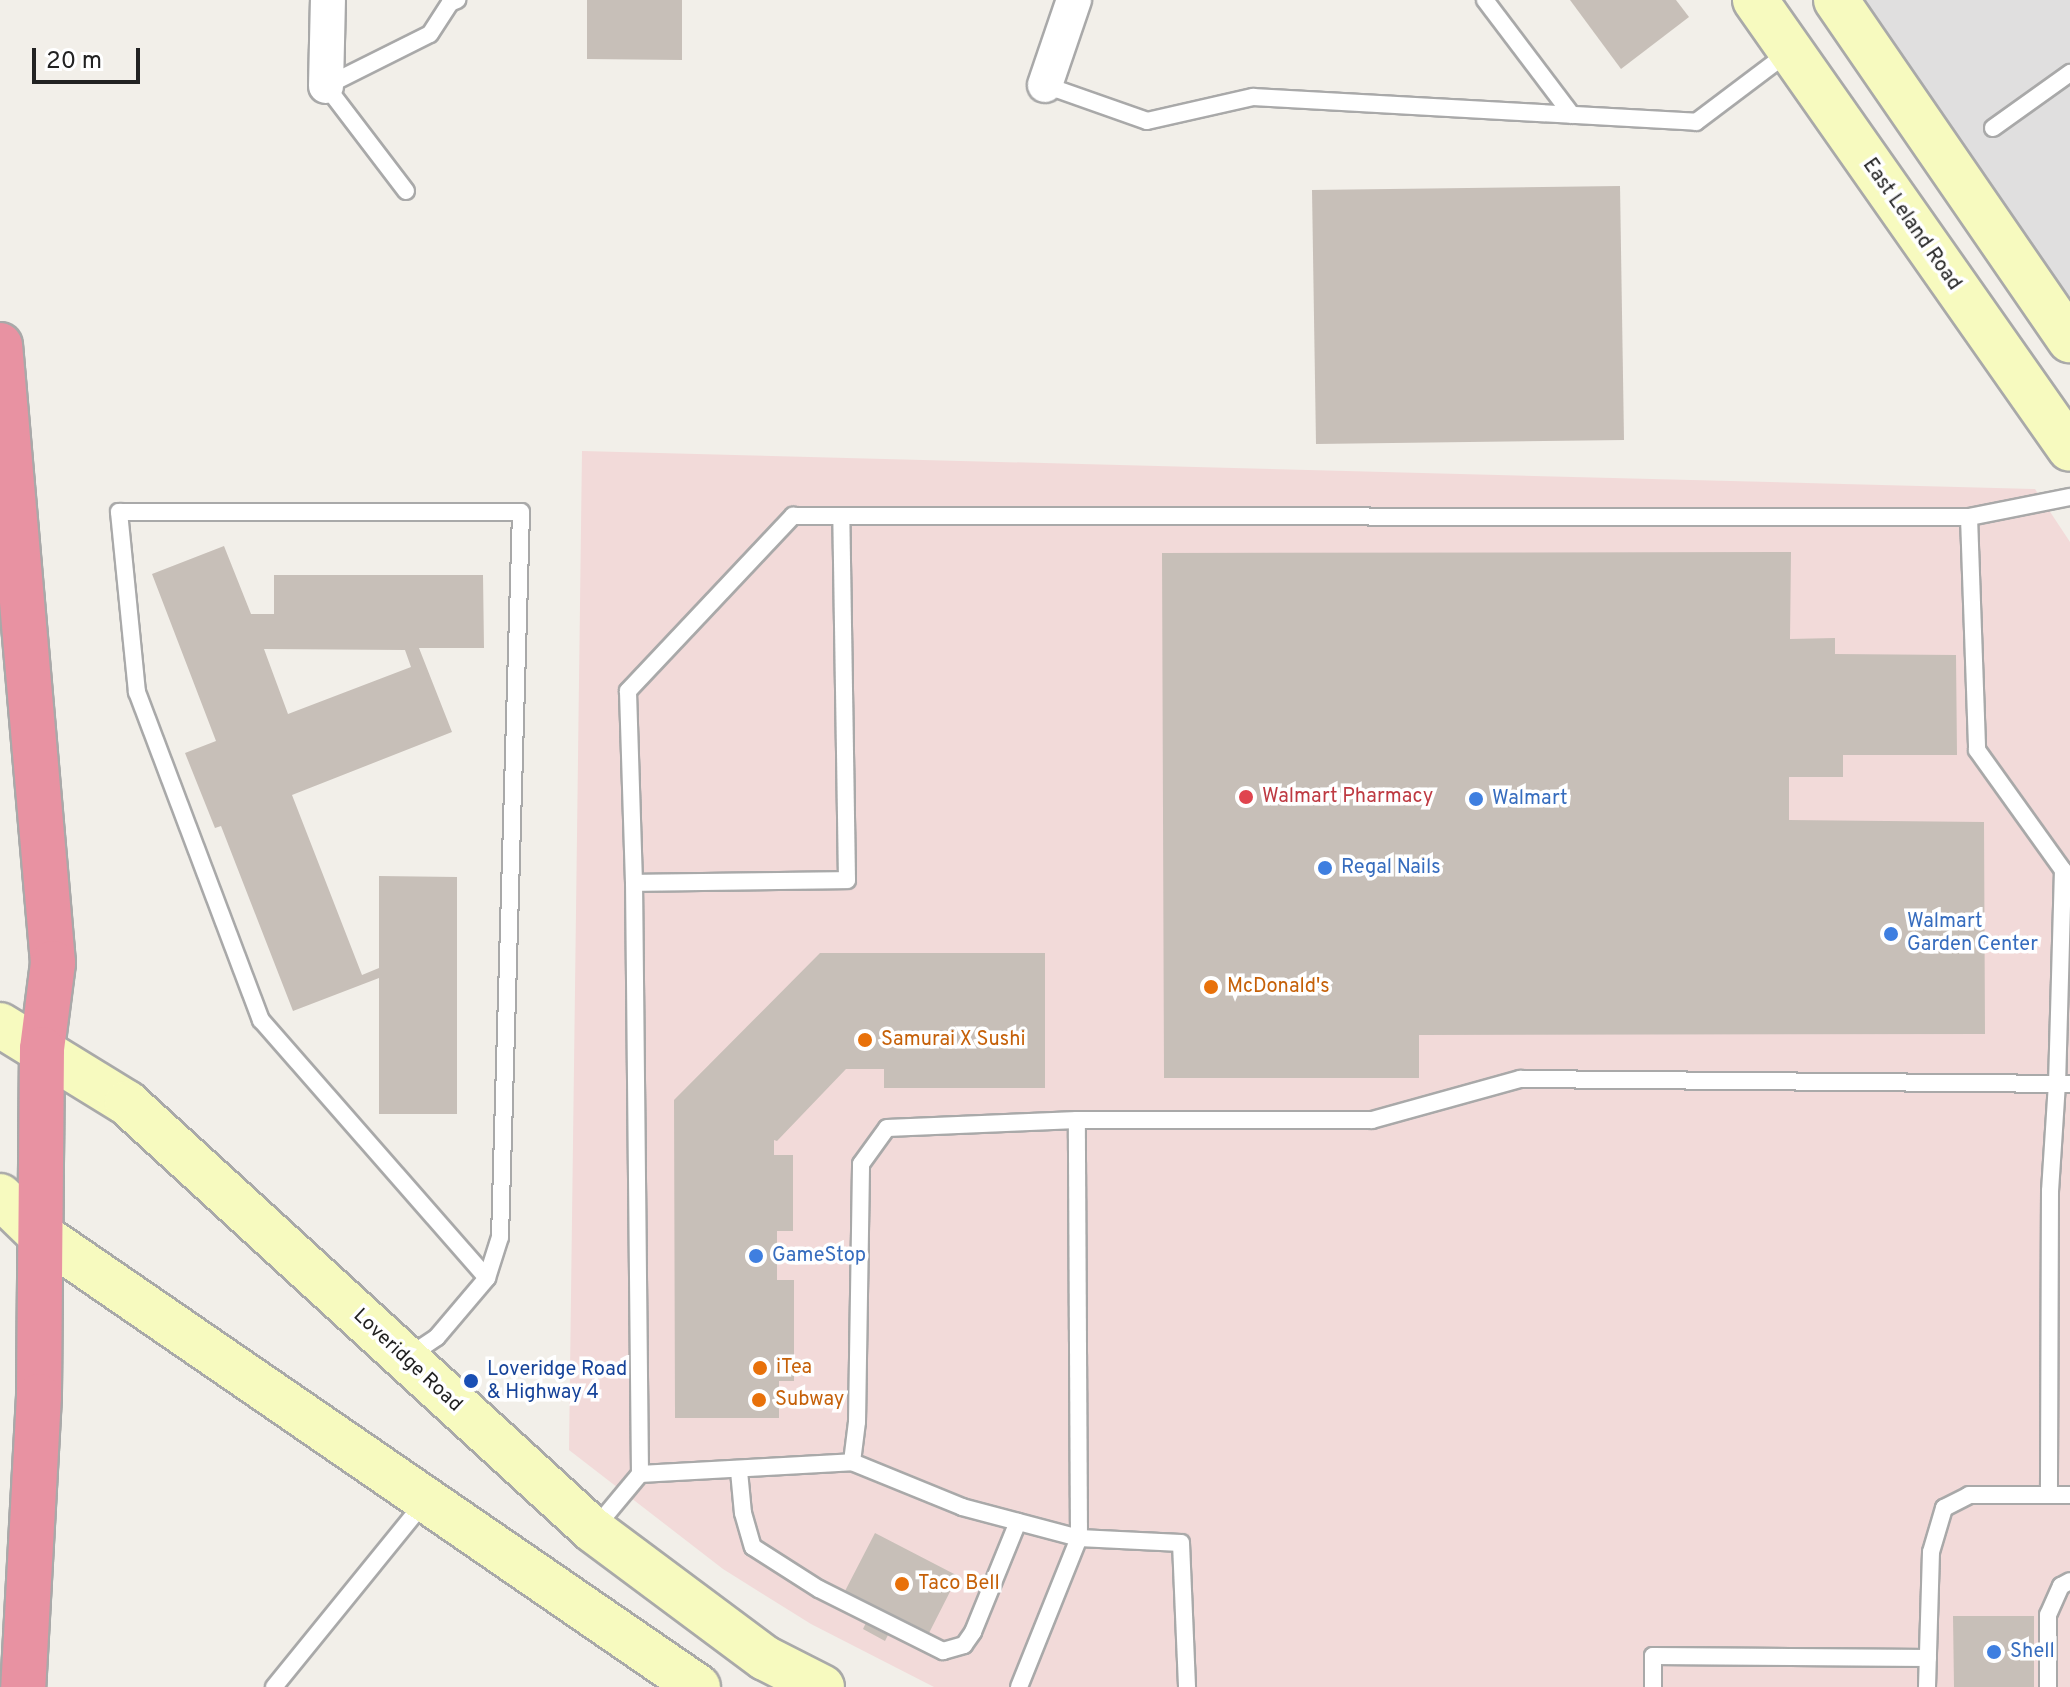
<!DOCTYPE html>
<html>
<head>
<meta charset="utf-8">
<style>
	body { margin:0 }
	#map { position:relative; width:2070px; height:1687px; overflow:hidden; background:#f2efe9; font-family:Overpass,sans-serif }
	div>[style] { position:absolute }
	.residential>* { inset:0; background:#e0dfdf }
	.commercial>* { inset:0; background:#f2dad9 }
	.building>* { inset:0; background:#c7bfb8 }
	.roads { filter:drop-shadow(2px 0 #a9a9a9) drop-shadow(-2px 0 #a9a9a9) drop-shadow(0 2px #a9a9a9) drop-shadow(0 -2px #a9a9a9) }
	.lane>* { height:16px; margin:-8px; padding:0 8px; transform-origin:8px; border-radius:8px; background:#fff }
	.street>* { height:34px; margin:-17px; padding:0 17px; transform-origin:17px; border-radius:17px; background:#fff }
	.secondary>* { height:44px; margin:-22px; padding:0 22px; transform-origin:22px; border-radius:22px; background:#f7fabf }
	.highway>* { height:44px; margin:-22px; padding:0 22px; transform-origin:22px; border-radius:22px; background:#e892a2 }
	.dots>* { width:22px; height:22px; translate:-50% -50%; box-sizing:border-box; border:4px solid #fff; border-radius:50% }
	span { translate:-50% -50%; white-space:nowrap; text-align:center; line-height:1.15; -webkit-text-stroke:7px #fff; paint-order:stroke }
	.street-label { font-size:20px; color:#222 }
	.health-label { font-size:20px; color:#be3a42 }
	.left { translate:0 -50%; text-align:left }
	.shop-label { font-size:20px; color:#366cbe }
	.food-label { font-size:20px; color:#c56008 }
	.transit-label { font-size:20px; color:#164399 }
	.scale { position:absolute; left:32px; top:48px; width:108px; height:36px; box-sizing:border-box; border:4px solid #222; border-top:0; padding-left:10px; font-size:24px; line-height:28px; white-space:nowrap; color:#222; -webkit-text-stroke:6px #fff; paint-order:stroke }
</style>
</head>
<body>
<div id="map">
	<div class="residential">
		<i style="clip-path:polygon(1836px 0,2070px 0,2070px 340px)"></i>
	</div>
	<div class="commercial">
		<i style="clip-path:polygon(582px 451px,2035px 489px,2070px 542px,2070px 1687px,934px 1687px,811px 1624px,723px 1569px,569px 1450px)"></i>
	</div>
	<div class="building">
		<i style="clip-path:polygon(587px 0,682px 0,682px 60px,587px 59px)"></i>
		<i style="clip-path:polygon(1570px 0,1676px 0,1689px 17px,1621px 69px)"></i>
		<i style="clip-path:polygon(1620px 186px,1624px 440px,1316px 444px,1312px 190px)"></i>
		<i style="clip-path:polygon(evenodd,224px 546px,251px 614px,274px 614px,274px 575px,483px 575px,484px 648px,419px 648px,452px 732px,292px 795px,362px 975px,379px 968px,379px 876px,457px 877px,457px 1114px,379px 1114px,379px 978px,293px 1011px,221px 826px,215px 828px,185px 753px,216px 741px,152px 574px,224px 546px,264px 649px,405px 650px,411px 667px,288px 714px,264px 649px)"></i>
		<i style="clip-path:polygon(1791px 552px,1790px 639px,1835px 638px,1835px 654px,1956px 655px,1957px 755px,1843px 755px,1843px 777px,1789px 777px,1789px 820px,1984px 822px,1985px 1034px,1419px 1035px,1419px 1078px,1164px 1078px,1162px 553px)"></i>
		<i style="clip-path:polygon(820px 953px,1045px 953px,1045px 1088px,884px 1088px,884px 1069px,846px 1069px,777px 1141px,774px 1140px,774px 1155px,793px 1155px,793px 1231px,777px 1231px,777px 1280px,794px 1280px,794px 1381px,779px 1381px,779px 1418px,675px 1418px,674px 1100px)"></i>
		<i style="clip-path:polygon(875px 1533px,958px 1576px,929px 1633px,897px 1617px,885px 1641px,863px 1629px,874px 1606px,845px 1591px)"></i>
		<i style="clip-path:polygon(1953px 1616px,2034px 1616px,2034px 1687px,1954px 1687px)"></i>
	</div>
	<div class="roads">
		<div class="lane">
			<i style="left:1485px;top:0;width:144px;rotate:52.9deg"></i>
			<i style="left:1045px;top:85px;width:108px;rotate:19.4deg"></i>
			<i style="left:1147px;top:121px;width:109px;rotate:-12.8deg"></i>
			<i style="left:1253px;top:97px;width:444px;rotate:3.2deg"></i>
			<i style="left:1696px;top:122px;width:116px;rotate:-37deg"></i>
			<i style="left:1993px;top:128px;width:95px;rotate:-35.5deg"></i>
			<i style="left:406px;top:191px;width:132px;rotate:-127.3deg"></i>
			<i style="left:326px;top:86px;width:116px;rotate:-26.6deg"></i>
			<i style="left:430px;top:34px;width:37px;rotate:-57deg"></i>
			<i style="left:450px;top:3px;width:8px;rotate:-23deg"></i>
			<i style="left:1969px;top:517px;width:233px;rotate:88deg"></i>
			<i style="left:1977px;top:750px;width:148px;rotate:54.4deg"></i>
			<i style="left:2063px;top:870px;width:213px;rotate:91.6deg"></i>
			<i style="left:2057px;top:1083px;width:108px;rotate:93.7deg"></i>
			<i style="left:2050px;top:1191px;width:303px;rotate:90.2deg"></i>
			<i style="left:634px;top:883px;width:213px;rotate:-0.8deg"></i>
			<i style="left:847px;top:880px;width:364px;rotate:-90.9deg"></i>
			<i style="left:406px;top:1358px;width:37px;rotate:-34deg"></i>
			<i style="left:437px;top:1337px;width:77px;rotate:-49.7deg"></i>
			<i style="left:487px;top:1278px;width:43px;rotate:-72.4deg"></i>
			<i style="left:500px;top:1237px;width:725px;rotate:-88.34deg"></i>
			<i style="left:521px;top:512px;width:402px;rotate:180deg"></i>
			<i style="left:119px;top:512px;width:181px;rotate:84.3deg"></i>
			<i style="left:137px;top:692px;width:351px;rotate:69.3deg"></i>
			<i style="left:261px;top:1020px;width:343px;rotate:48.8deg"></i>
			<i style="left:852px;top:1462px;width:119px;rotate:22.2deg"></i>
			<i style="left:962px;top:1507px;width:121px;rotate:14.8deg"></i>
			<i style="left:1079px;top:1538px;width:102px;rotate:2.8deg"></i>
			<i style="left:1181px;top:1543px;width:144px;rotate:87.6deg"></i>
			<i style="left:739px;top:1471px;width:42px;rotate:84.6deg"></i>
			<i style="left:743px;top:1513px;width:35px;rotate:74deg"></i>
			<i style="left:753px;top:1547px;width:78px;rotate:32.5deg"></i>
			<i style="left:819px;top:1589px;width:139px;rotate:26.6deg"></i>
			<i style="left:943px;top:1651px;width:22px;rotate:-16deg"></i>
			<i style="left:964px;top:1645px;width:16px;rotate:-55deg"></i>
			<i style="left:973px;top:1632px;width:119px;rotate:-67.8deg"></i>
			<i style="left:640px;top:1474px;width:591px;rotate:-90.58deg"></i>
			<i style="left:634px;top:883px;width:192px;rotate:-91.8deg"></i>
			<i style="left:628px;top:691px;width:241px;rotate:-46.7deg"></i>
			<i style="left:793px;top:516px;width:1176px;rotate:0.05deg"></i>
			<i style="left:1969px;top:517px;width:103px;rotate:-11.2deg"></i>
			<i style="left:595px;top:1528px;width:70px;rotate:-50.2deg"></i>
			<i style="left:640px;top:1474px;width:212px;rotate:-3.2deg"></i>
			<i style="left:852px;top:1462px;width:40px;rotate:-82.9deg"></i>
			<i style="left:857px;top:1422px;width:258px;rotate:-89.1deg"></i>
			<i style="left:861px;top:1164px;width:44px;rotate:-54.2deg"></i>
			<i style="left:887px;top:1128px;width:190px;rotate:-2.4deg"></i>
			<i style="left:1077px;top:1120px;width:295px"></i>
			<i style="left:1372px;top:1120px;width:154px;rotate:-15.5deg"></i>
			<i style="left:1520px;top:1079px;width:550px;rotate:0.52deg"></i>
			<i style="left:274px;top:1687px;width:240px;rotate:-50.9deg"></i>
			<i style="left:1019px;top:1687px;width:161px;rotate:-68.1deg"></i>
			<i style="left:1079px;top:1538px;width:418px;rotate:-90.3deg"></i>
			<i style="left:1653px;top:1687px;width:31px;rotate:-90deg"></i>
			<i style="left:1653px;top:1656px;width:275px;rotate:0.4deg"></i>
			<i style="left:1927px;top:1687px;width:135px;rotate:-88.3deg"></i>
			<i style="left:1931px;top:1552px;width:46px;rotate:-73.5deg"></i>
			<i style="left:1944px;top:1508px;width:28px;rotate:-27deg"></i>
			<i style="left:1969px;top:1495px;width:101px"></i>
			<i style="left:2048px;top:1687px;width:72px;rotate:-90deg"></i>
			<i style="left:2048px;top:1615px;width:32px;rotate:-66deg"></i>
			<i style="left:2061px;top:1586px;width:10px;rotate:-29deg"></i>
		</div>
		<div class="street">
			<i style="left:1045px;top:85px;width:90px;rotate:-71.2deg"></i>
			<i style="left:326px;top:86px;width:86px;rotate:-88.7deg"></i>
		</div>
		<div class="secondary">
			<i style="left:1755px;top:0;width:548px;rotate:54.95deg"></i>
			<i style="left:1836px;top:0;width:413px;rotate:55.5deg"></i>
			<i style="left:0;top:1025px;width:149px;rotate:31.6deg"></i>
			<i style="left:127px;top:1103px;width:632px;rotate:42.5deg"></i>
			<i style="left:593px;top:1530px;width:214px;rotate:36.7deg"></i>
			<i style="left:765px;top:1658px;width:64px;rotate:27deg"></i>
			<i style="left:0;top:1196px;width:53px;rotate:44.2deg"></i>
			<i style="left:38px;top:1233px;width:801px;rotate:34.52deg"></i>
		</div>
		<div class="highway">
			<i style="left:0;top:345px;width:620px;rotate:85.1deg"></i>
			<i style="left:53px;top:963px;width:87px;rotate:97.3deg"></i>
			<i style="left:42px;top:1049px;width:347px;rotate:90.5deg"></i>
			<i style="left:39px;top:1396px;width:291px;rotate:93.1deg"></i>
		</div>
	</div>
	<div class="dots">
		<i style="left:1246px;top:797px;background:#e0444e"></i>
		<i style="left:1476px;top:799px;background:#3f7fe0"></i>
		<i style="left:1325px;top:868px;background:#3f7fe0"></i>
		<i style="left:1891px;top:934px;background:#3f7fe0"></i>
		<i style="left:1211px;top:987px;background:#e8710a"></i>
		<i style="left:865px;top:1040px;background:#e8710a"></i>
		<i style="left:756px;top:1256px;background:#3f7fe0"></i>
		<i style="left:760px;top:1368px;background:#e8710a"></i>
		<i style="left:471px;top:1381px;background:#1a4fb4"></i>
		<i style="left:759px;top:1400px;background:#e8710a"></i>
		<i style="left:902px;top:1584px;background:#e8710a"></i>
		<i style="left:1994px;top:1652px;background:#3f7fe0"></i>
	</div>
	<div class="street-label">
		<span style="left:1911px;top:225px;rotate:55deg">East Leland Road</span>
		<span style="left:407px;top:1361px;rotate:43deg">Loveridge Road</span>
	</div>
	<div class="health-label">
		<span class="left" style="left:1262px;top:797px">Walmart Pharmacy</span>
	</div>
	<div class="shop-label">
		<span class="left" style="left:1492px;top:799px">Walmart</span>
		<span class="left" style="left:1341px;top:868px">Regal Nails</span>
		<span class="left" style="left:1907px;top:934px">Walmart<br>Garden Center</span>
		<span class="left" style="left:772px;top:1256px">GameStop</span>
		<span class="left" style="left:2010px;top:1652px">Shell</span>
	</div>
	<div class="food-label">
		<span class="left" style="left:1227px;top:987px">McDonald's</span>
		<span class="left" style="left:881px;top:1040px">Samurai X Sushi</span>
		<span class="left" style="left:776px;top:1368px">iTea</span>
		<span class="left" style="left:775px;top:1400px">Subway</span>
		<span class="left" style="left:918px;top:1584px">Taco Bell</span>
	</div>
	<div class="transit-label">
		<span class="left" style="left:487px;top:1382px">Loveridge Road<br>&amp; Highway 4</span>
	</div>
	<div class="scale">20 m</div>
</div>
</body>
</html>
